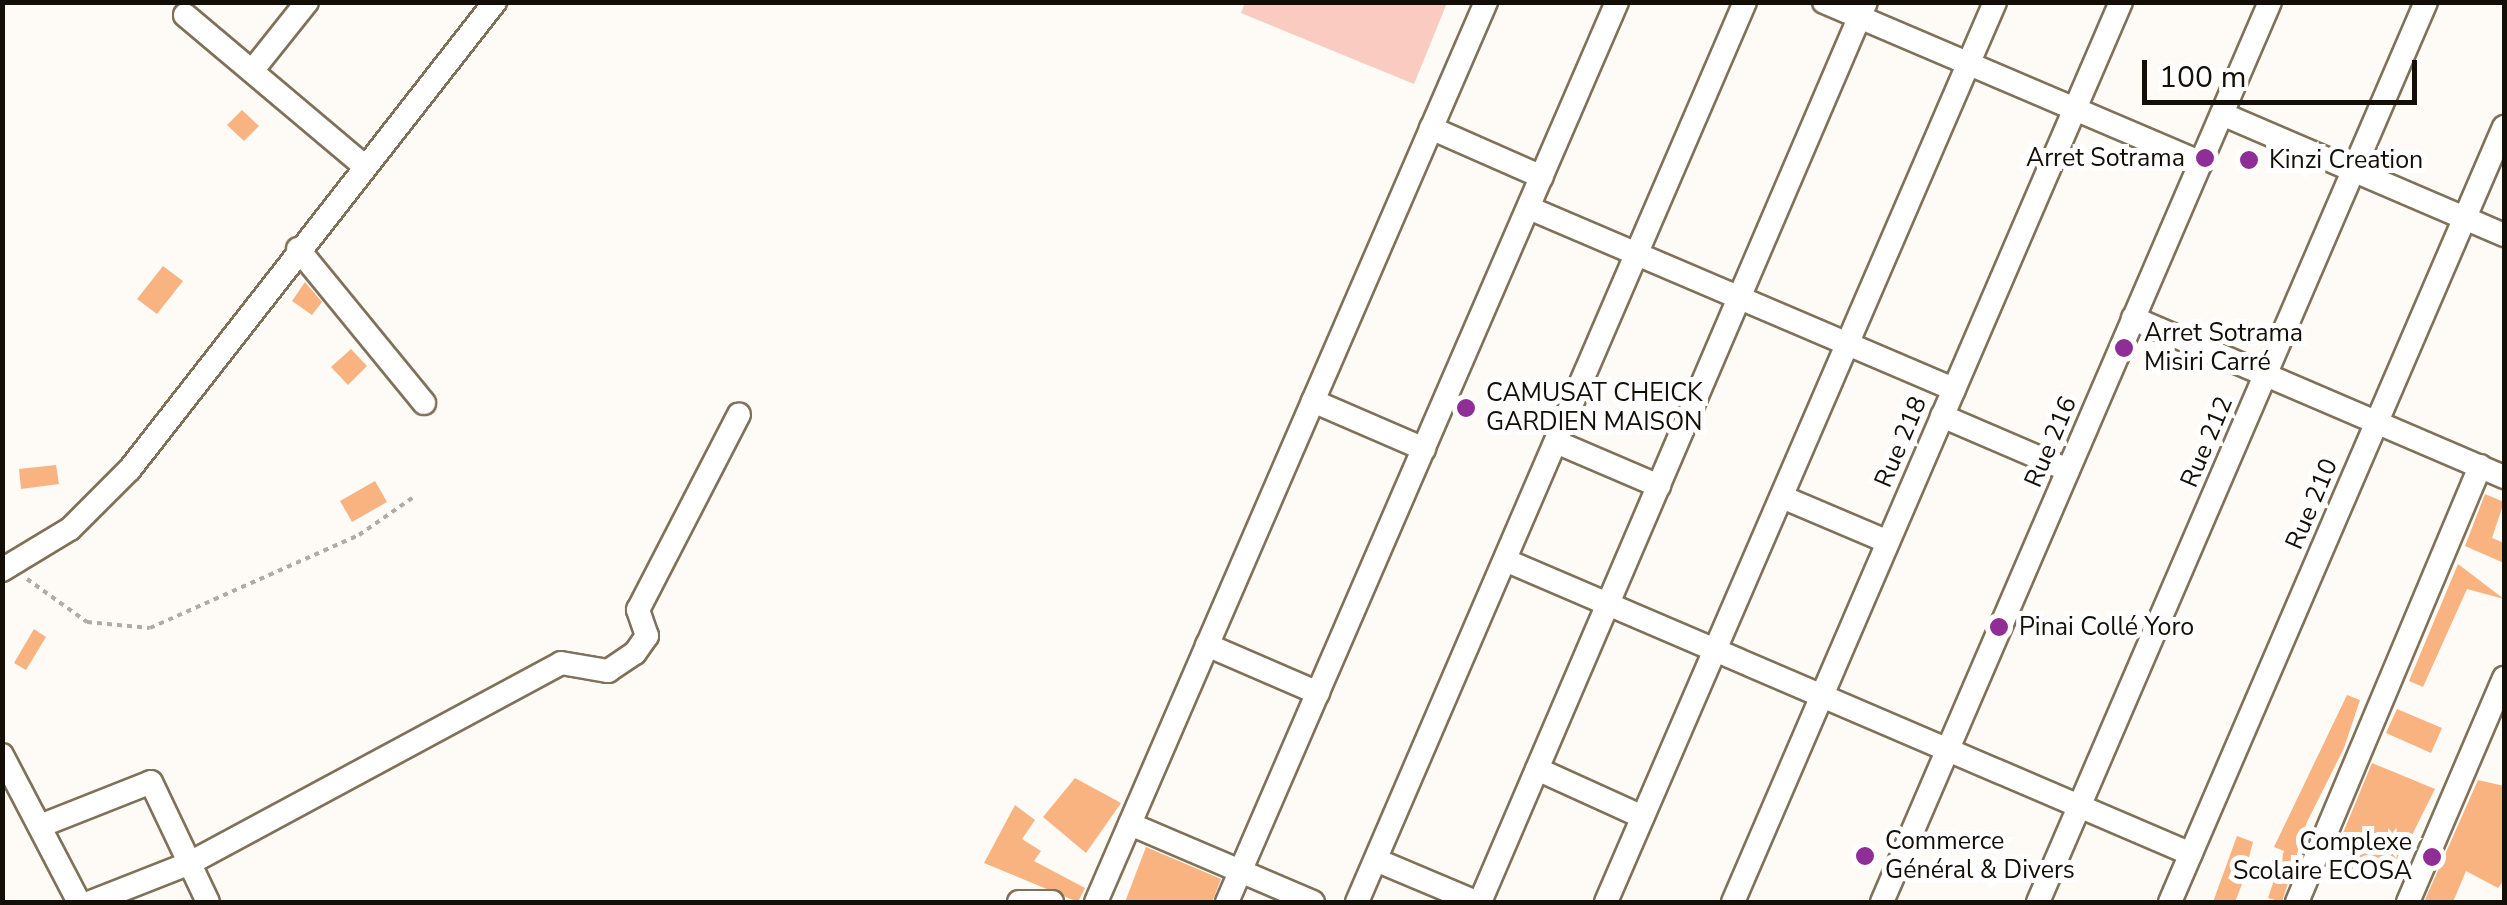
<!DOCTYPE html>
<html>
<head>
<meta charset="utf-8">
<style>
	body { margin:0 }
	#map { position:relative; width:2507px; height:905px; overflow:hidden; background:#fefbf6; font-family:"Nunito Sans",sans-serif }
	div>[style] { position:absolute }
	.green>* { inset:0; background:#f9cbc1 }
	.building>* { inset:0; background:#f8b381 }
	.path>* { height:4px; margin-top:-2px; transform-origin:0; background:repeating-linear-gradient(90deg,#afaba5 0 5px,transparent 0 10px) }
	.roads { filter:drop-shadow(2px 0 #7f715a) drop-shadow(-2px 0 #7f715a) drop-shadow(0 2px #7f715a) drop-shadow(0 -2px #7f715a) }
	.minor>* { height:22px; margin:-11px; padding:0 11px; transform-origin:11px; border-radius:11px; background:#fff }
	.dots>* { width:28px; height:28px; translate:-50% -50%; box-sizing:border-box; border:5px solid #fff; border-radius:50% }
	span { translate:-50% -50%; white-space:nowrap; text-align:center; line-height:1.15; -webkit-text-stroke:10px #fff; paint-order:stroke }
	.poi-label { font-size:25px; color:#130e06 }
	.right { translate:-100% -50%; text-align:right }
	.left { translate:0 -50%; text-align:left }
	.street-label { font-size:25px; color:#130e06 }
	.frame { position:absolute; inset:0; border:5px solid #130e06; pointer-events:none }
	.scale { position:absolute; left:2142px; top:60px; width:275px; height:45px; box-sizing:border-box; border:5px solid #130e06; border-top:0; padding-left:12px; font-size:30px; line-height:35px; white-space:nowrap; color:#130e06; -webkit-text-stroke:8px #fff; paint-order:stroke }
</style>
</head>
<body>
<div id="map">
	<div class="green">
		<i style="clip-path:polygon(1245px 3px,1245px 2px,1447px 3px,1414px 84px,1241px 13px)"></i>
	</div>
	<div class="building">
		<i style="clip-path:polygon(242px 110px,259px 126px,244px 141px,227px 125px)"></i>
		<i style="clip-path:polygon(163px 266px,183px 281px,157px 314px,137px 299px)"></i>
		<i style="clip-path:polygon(305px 282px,322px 302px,312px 315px,292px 301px)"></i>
		<i style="clip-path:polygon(351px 349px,367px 366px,348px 385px,331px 367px)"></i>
		<i style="clip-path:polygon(56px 465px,59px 484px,21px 489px,19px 469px)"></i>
		<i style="clip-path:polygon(375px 481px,387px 502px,352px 522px,340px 501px)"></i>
		<i style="clip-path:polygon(2485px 494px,2504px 502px,2492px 538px,2504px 543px,2504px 563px,2465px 546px)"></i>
		<i style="clip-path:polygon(2458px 564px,2504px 599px,2467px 589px,2423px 687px,2409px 681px)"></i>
		<i style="clip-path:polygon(34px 629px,46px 637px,26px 670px,14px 663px)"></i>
		<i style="clip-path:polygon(2347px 695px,2360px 700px,2344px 748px,2307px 822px,2282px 902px,2268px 898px,2284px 851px,2274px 847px)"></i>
		<i style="clip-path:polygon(2397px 709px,2442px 728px,2431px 753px,2386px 733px)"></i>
		<i style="clip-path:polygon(2372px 763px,2435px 789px,2389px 881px,2356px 859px,2352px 870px,2331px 862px)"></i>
		<i style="clip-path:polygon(1075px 778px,1121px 803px,1086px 853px,1043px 817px)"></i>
		<i style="clip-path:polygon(2478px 780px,2504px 786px,2504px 880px,2498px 888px,2466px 871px,2453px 902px,2424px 902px)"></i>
		<i style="clip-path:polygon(1015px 805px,1035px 820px,1022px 839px,1041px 851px,1034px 861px,1085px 888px,1078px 902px,984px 863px)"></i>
		<i style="clip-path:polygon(2237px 836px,2253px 842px,2242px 884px,2235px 902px,2213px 902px)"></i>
		<i style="clip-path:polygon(1146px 847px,1221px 879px,1212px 902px,1125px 902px)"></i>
	</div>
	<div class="path">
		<i style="left:27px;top:579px;width:74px;rotate:35.6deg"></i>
		<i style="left:87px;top:622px;width:63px;rotate:5.4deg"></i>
		<i style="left:150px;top:628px;width:229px;rotate:-24deg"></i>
		<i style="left:359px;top:535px;width:65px;rotate:-34.9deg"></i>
	</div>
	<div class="roads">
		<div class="minor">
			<i style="left:1824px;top:2px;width:410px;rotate:23.1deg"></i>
			<i style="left:185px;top:15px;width:233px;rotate:40.1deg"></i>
			<i style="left:252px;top:71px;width:88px;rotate:-51.4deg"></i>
			<i style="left:2222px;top:114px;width:307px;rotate:23.2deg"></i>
			<i style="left:1431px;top:128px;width:121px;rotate:23.8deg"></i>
			<i style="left:1529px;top:208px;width:462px;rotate:23.1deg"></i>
			<i style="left:298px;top:249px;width:199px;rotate:50.7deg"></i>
			<i style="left:2133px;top:318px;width:404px;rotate:23.2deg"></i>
			<i style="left:1313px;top:401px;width:121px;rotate:23.4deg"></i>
			<i style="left:1942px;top:416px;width:137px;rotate:23.2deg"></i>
			<i style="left:1556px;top:442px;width:112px;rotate:23.1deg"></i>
			<i style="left:1782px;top:497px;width:115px;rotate:23deg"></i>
			<i style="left:1505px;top:560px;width:746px;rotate:23.2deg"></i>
			<i style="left:2px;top:570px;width:79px;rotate:-31.1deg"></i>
			<i style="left:70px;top:529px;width:85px;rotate:-45deg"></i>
			<i style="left:130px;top:469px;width:593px;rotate:-51.99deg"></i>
			<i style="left:1207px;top:645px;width:121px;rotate:23.4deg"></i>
			<i style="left:2px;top:755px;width:166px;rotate:62.4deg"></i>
			<i style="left:1537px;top:769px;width:116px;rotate:24.4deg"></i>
			<i style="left:1130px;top:824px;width:199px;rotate:23.1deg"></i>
			<i style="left:40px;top:826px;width:119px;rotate:-21.6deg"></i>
			<i style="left:151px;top:782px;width:133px;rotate:64.6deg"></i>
			<i style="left:1376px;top:860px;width:108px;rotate:22.8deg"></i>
			<i style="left:91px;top:902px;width:106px;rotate:-21.5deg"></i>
			<i style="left:190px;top:863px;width:421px;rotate:-28.3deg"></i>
			<i style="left:561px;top:663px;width:48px;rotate:9.7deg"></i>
			<i style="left:608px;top:671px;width:32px;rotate:-34deg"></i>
			<i style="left:635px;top:653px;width:21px;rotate:-55deg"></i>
			<i style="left:647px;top:636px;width:28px;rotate:-109deg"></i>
			<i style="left:638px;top:610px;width:220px;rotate:-62.7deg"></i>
			<i style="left:1019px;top:902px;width:33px"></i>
			<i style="left:1096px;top:902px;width:981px;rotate:-66.57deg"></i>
			<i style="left:1227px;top:902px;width:981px;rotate:-66.57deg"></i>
			<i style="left:1357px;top:902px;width:980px;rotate:-66.68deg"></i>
			<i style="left:1480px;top:902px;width:979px;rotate:-66.79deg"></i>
			<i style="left:1606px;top:902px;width:980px;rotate:-66.62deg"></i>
			<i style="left:1733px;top:902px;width:980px;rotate:-66.68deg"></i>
			<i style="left:1882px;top:902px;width:980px;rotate:-66.68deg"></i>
			<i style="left:2038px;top:902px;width:980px;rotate:-66.68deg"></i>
			<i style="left:2170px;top:902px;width:844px;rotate:-66.69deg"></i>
			<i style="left:2297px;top:902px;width:473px;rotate:-67.2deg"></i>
			<i style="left:2408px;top:902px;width:244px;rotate:-66.8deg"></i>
		</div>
	</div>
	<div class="dots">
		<i style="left:2205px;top:158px;background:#8e2e96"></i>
		<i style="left:2249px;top:160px;background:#8e2e96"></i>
		<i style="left:2124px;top:348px;background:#8e2e96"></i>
		<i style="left:1466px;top:408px;background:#8e2e96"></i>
		<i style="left:1999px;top:627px;background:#8e2e96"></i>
		<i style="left:1865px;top:856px;background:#8e2e96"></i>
		<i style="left:2432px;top:857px;background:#8e2e96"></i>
	</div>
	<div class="poi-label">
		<span class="right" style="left:2185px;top:158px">Arret Sotrama</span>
		<span class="left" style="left:2269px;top:160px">Kinzi Creation</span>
		<span class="left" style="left:2144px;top:348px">Arret Sotrama<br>Misiri Carré</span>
		<span class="left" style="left:1486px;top:408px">CAMUSAT CHEICK<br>GARDIEN MAISON</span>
		<span class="left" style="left:2019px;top:627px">Pinai Collé Yoro</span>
		<span class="left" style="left:1885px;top:856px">Commerce<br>Général &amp; Divers</span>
		<span class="right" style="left:2412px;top:857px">Complexe<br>Scolaire ECOSA</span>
	</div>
	<div class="street-label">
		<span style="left:1901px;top:442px;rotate:-67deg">Rue 218</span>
		<span style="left:2051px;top:442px;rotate:-67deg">Rue 216</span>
		<span style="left:2207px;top:442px;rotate:-67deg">Rue 212</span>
		<span style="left:2312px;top:504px;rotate:-67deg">Rue 210</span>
	</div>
	<div class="frame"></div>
	<div class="scale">100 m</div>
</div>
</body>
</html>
